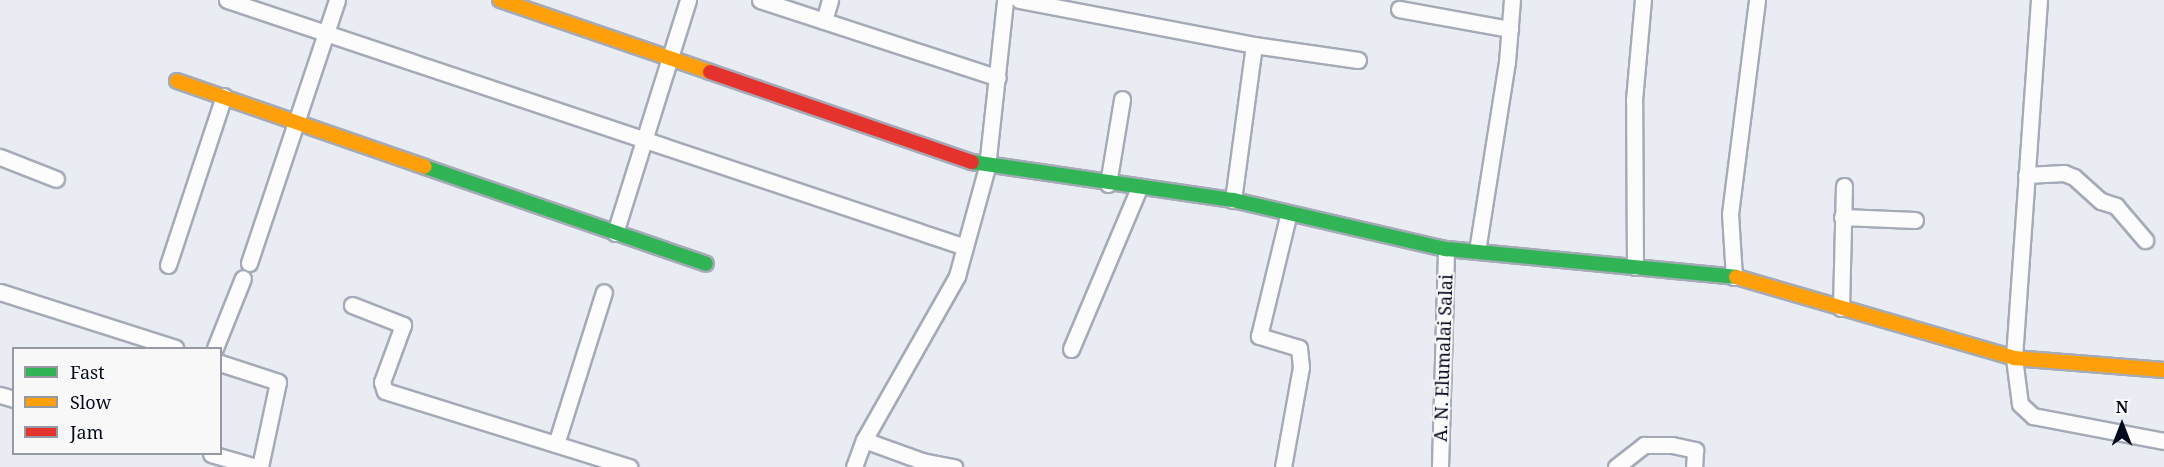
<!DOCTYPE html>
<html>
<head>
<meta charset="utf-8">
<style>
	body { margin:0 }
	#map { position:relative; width:2164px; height:467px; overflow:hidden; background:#e9ecf3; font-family:"Noto Serif",serif }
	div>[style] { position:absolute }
	.roads { filter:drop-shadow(2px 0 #a5aab7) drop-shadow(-2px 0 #a5aab7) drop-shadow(0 2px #a5aab7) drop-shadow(0 -2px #a5aab7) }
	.street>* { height:15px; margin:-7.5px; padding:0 7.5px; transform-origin:7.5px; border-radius:7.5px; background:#fcfcfd }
	.fast>* { height:14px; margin:-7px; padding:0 7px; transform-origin:7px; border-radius:7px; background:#30b455 }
	.slow>* { height:14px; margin:-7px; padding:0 7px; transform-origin:7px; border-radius:7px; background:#ff9f0a }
	.jam>* { height:14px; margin:-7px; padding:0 7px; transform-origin:7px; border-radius:7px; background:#e5322d }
	span { translate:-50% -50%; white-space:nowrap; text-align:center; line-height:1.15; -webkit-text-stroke:4.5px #f8f8f8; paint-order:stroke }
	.street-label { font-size:18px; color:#040a1e }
	.legend { position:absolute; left:12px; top:347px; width:210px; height:108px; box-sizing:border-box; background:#f8f8f8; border:2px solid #9699a1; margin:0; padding:8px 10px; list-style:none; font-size:18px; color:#040a1e }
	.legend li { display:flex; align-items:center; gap:12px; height:30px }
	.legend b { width:30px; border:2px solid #9699a1 }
	.north { position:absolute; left:2092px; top:395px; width:60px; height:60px; -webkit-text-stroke:4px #f8f8f8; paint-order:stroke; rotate:0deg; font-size:16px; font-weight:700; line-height:24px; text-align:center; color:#040a1e }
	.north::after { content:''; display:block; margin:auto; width:21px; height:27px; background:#040a1e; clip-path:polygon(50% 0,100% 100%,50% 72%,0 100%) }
</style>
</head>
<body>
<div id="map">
	<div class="roads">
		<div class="street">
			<i style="left:227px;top:0;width:778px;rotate:18.5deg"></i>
			<i style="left:760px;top:0;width:250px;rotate:18.1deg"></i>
			<i style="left:1019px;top:0;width:239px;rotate:10.8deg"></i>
			<i style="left:1254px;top:45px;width:105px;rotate:8.2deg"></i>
			<i style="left:2039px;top:0;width:359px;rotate:94deg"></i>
			<i style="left:2014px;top:358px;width:46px;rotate:82.6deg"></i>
			<i style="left:2020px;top:404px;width:18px;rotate:43deg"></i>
			<i style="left:2033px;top:416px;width:133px;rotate:10.8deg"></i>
			<i style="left:1399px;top:9px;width:113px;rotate:10.2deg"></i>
			<i style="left:824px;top:21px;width:22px;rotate:-74deg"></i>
			<i style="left:0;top:157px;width:60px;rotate:21.4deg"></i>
			<i style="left:2026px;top:175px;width:38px;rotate:-3deg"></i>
			<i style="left:2064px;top:173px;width:11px;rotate:22deg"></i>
			<i style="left:2074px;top:177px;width:36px;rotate:42deg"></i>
			<i style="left:2101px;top:201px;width:16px;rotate:18deg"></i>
			<i style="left:2116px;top:206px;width:45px;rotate:49.5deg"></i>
			<i style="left:1108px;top:184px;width:86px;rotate:-80.6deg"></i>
			<i style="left:1233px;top:200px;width:156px;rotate:-82.3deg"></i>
			<i style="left:1842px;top:217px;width:73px;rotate:2.4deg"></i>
			<i style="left:615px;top:233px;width:244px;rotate:-72.6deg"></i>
			<i style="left:1477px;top:251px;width:191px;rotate:-81deg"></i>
			<i style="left:1507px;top:62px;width:62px;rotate:-85.4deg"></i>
			<i style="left:249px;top:263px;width:277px;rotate:-71.5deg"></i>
			<i style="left:168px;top:265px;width:178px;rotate:-71.7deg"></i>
			<i style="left:1635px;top:267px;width:167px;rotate:-90.3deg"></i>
			<i style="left:1634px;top:100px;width:100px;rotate:-84.9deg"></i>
			<i style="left:1734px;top:277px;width:63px;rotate:-93.6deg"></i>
			<i style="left:1730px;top:214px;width:216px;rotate:-82.8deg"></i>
			<i style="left:0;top:292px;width:184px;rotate:17.7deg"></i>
			<i style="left:352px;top:305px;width:55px;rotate:21.4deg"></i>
			<i style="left:403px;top:325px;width:61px;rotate:110.2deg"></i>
			<i style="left:382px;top:382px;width:9px;rotate:72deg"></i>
			<i style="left:385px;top:391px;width:256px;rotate:17.3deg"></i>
			<i style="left:1841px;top:308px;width:122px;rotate:-88.6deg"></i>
			<i style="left:215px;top:348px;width:75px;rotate:-68.2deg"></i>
			<i style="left:1071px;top:349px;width:175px;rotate:-67.1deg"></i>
			<i style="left:220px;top:363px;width:61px;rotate:18.1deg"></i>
			<i style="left:278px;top:382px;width:87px;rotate:102deg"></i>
			<i style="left:0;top:395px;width:15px;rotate:16deg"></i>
			<i style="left:864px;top:440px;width:62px;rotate:19.9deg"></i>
			<i style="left:922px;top:461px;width:33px;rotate:11deg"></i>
			<i style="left:556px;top:444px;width:159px;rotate:-72.5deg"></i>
			<i style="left:211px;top:454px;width:47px;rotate:16.1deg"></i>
			<i style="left:854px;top:467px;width:29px;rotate:-70deg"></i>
			<i style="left:864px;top:440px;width:189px;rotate:-60.4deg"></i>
			<i style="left:957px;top:276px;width:113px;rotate:-74.6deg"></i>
			<i style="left:987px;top:167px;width:168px;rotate:-83.8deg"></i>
			<i style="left:1283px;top:467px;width:102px;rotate:-79.8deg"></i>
			<i style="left:1301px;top:367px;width:19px;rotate:-96deg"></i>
			<i style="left:1299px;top:348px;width:42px;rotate:-163.3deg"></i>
			<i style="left:1259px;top:336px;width:123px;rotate:-76.4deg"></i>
			<i style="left:1440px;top:467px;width:218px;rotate:-88.4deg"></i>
			<i style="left:1616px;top:467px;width:36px;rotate:-38deg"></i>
			<i style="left:1644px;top:445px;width:28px"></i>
			<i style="left:1672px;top:445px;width:24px;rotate:12deg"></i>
			<i style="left:1695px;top:450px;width:17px;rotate:93deg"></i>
		</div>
		<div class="fast">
			<i style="left:972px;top:162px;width:264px;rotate:8.3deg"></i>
			<i style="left:1233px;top:200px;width:219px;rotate:13deg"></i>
			<i style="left:1446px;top:249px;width:291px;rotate:5.5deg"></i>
			<i style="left:425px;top:167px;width:297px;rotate:19deg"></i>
		</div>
		<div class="slow">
			<i style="left:500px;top:0;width:222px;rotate:18.9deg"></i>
			<i style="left:177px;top:81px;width:262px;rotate:19.1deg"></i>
			<i style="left:1736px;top:277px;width:290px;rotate:16.2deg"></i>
			<i style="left:2014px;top:358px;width:150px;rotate:4.6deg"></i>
		</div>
		<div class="jam">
			<i style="left:710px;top:72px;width:277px;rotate:19deg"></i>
		</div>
	</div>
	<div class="street-label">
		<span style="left:1443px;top:358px;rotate:-88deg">A. N. Elumalai Salai</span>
	</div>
	<ul class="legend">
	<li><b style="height:8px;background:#30b455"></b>Fast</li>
	<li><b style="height:8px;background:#ff9f0a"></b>Slow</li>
	<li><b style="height:8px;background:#e5322d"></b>Jam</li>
	</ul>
	<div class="north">N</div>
</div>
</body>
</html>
